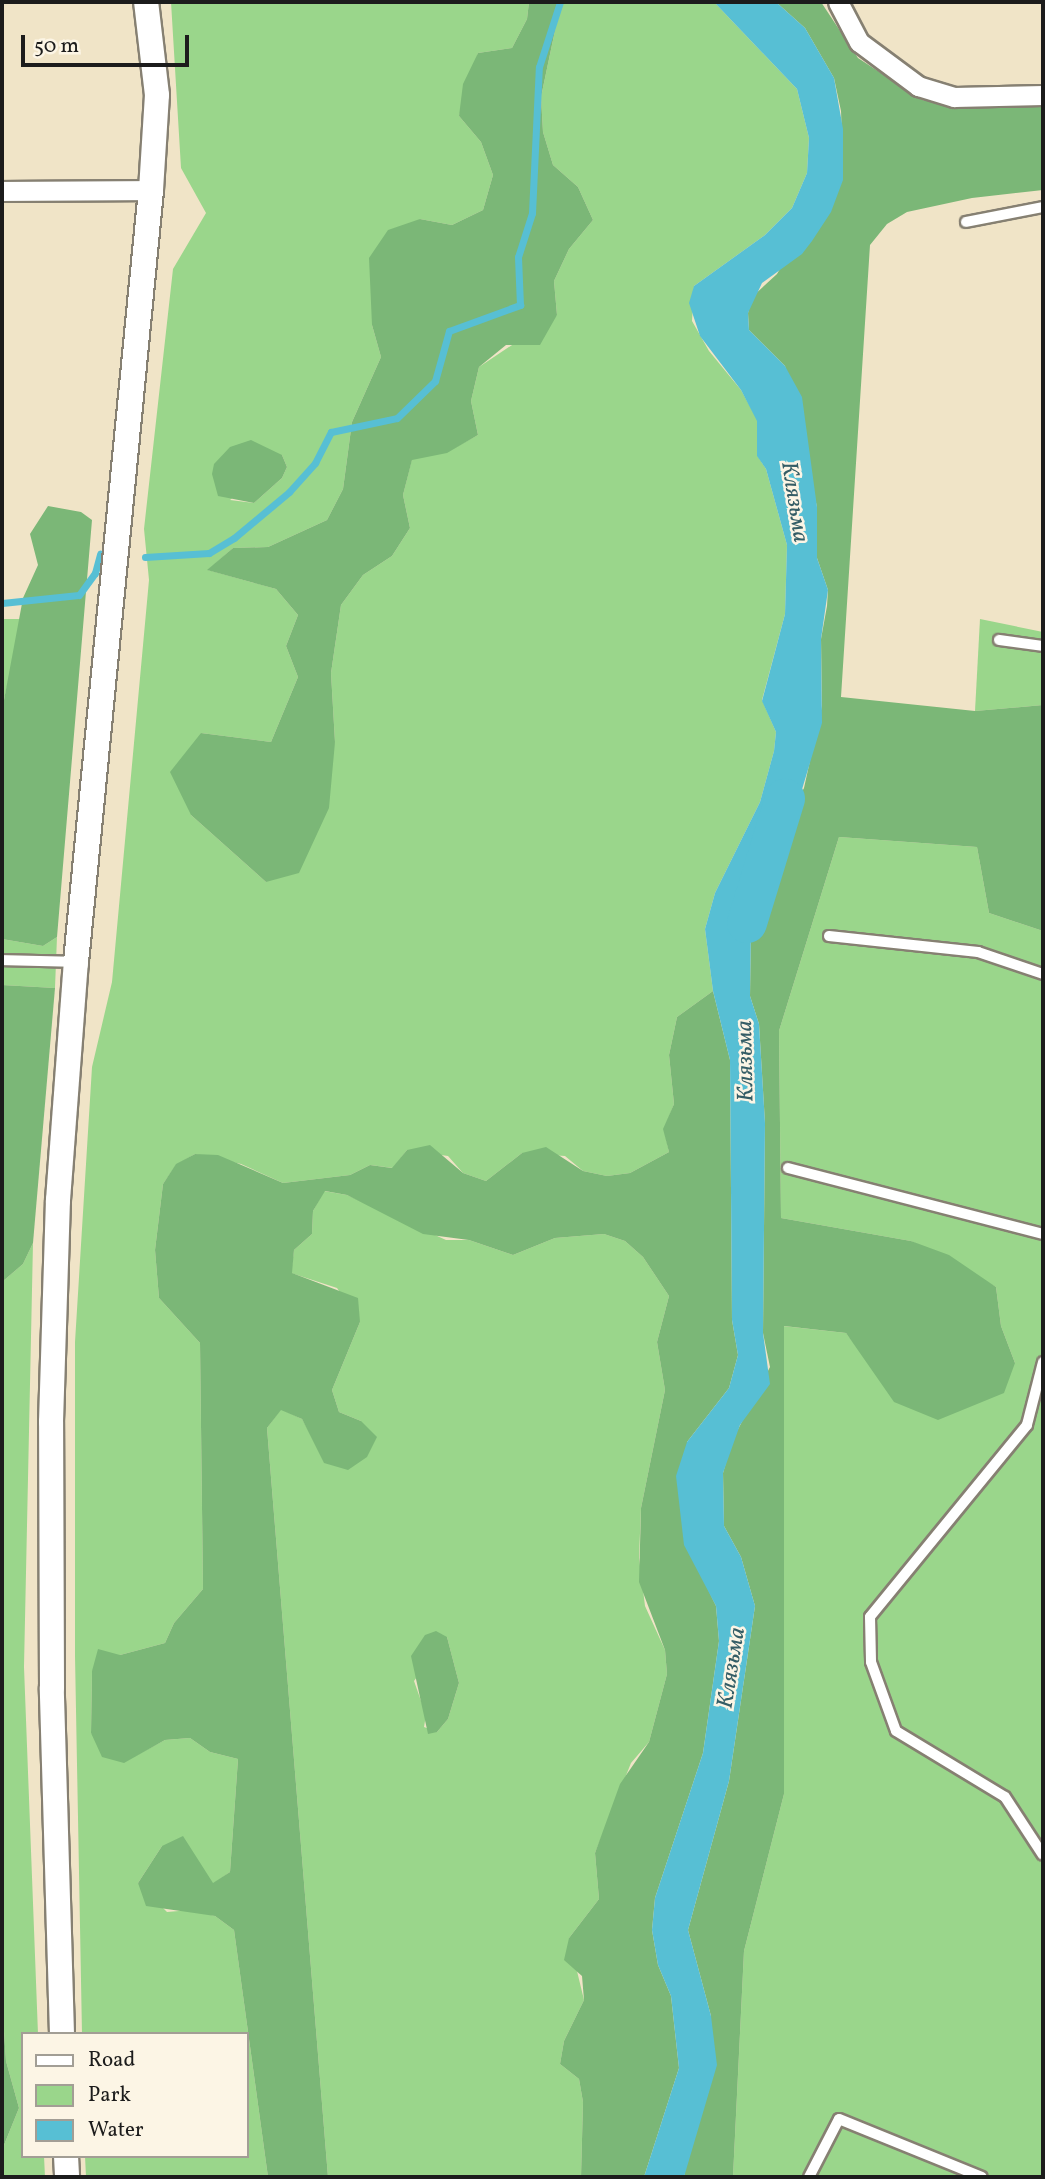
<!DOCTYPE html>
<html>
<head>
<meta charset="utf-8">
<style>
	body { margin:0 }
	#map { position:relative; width:1045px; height:2179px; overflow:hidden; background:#f0e4c7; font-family:Vollkorn,serif }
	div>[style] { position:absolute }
	.green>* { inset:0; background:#9ad68b }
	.forest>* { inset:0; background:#7bb777 }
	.water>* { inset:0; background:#57bfd4 }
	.stream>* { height:7px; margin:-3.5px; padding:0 3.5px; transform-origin:3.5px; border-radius:3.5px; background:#57bfd4 }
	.river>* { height:40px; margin:-20px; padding:0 20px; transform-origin:20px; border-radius:20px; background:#57bfd4 }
	.roads { filter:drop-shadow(2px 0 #868072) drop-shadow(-2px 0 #868072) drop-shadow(0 2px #868072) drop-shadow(0 -2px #868072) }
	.service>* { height:10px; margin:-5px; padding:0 5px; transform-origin:5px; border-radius:5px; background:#fff }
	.minor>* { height:19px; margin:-9.5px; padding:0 9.5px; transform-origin:9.5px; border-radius:9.5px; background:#fff }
	.tertiary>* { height:24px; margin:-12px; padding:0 12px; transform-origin:12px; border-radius:12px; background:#fff }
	span { translate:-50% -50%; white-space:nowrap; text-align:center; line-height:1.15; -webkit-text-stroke:5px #fcf5e5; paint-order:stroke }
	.water-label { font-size:23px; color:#345d66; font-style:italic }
	.frame { position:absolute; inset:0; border:4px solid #1c1c1c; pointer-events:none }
	.legend { position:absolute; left:21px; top:2032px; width:228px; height:126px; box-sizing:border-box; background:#fcf5e5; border:2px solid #a29e95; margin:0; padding:9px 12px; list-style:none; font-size:21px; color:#1c1c1c }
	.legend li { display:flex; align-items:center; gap:14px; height:35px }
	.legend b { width:35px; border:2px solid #a29e95 }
	.scale { position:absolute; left:21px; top:35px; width:168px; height:32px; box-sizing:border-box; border:4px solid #1c1c1c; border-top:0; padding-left:9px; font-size:21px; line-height:24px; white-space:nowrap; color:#1c1c1c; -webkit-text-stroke:5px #fcf5e5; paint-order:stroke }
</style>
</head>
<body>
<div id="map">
	<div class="green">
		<i style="clip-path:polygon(evenodd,171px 2px,529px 2px,527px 19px,512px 48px,478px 53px,459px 116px,481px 142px,493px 175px,483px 210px,452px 225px,420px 219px,372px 325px,381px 357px,352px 422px,343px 489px,327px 520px,268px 547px,233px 548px,208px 570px,276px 589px,298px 615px,286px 646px,298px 677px,271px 742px,201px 733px,191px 815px,266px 882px,335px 742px,331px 673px,341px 605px,363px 575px,392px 556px,410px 528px,403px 495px,412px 459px,447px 452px,478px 435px,471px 401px,479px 367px,557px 315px,554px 281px,569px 249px,593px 220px,578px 187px,553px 165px,543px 132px,541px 97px,561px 2px,714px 2px,797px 89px,809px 138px,807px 173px,792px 208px,765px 235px,694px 286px,692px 321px,709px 351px,741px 390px,758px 421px,757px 455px,766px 469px,787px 545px,785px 614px,762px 700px,776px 732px,774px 751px,760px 802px,715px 893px,705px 929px,713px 991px,677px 1017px,669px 1055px,674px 1104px,664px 1129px,669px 1152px,630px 1173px,607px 1176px,583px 1171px,565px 1156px,522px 1153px,486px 1181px,463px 1173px,448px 1156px,407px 1150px,393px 1168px,370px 1165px,350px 1175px,283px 1183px,241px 1164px,195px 1154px,176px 1165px,163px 1184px,155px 1250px,159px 1298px,200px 1343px,203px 1589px,174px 1623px,165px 1643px,120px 1655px,92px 1671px,91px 1733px,124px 1762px,165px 1740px,190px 1738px,210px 1752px,238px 1759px,230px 1872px,213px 1884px,162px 1846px,138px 1883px,167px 1912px,191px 1910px,215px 1916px,234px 1930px,268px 2177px,86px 2177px,85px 2156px,247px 2156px,247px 2034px,82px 2034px,75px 1656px,75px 1342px,92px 1067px,112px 982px,149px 580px,144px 529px,173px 269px,206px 213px,181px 168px,171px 2px,282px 455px,287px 467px,282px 478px,254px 503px,230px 500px,282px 455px)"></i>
		<i style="clip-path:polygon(2px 619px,22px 619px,4px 700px,2px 808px)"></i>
		<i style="clip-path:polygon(980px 619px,1043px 632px,1043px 705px,975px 711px)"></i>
		<i style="clip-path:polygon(839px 837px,977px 847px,989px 913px,1043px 931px,1043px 2177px,733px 2177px,744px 1951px,784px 1794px,783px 1326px,846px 1333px,860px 1351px,1015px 1363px,1001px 1326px,996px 1287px,911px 1241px,781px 1218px,779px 1031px)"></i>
		<i style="clip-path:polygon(57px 937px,55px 988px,2px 985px,2px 939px,43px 946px)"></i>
		<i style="clip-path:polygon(evenodd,324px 1191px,347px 1195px,446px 1240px,469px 1240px,513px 1255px,555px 1238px,604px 1234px,625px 1241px,643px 1257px,669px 1296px,657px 1342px,665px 1390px,641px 1508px,639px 1558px,645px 1606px,665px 1650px,667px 1674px,649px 1742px,631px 1763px,595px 1853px,599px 1899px,569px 1938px,584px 2000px,564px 2041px,560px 2064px,579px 2079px,583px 2102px,581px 2177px,328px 2177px,267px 1428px,281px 1409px,302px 1419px,314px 1440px,361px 1421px,339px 1412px,332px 1390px,360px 1322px,337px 1288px,291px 1273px,294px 1250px,312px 1234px,313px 1211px,324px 1191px,447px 1637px,459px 1683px,448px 1719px,437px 1732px,424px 1727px,426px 1715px,414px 1681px,447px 1637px)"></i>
		<i style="clip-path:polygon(33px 1243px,24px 1667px,38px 2034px,23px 2034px,23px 2156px,44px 2156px,45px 2177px,2px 2177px,2px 2150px,19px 2108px,6px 2061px,2px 2001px,2px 1282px,23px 1264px)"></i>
	</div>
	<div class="forest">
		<i style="clip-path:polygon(529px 2px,561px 2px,541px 97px,543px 132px,553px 165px,578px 187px,593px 220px,569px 249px,554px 281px,557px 315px,540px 345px,506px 345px,479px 367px,471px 401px,478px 435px,447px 453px,412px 460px,403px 495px,410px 528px,392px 556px,363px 575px,341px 605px,331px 673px,335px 742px,329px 808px,299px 873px,266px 882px,191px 815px,170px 772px,201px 733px,271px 742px,298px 677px,286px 646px,298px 615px,276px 589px,207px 570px,233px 548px,268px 547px,327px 520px,343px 489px,352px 422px,381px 357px,372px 325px,369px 258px,388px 230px,420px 219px,452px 225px,483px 210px,493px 175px,481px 142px,459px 116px,463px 84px,478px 53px,512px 48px,527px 19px)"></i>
		<i style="clip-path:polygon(776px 2px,821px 2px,858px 58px,922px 100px,975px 106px,1043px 103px,1043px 190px,972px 198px,907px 212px,887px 224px,870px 245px,841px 697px,975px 711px,1043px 705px,1043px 931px,989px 913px,977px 847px,839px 837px,779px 1031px,781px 1218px,911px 1241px,949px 1255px,996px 1287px,1001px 1326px,1015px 1363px,1004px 1393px,938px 1420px,894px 1402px,846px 1333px,784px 1326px,784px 1794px,744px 1951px,733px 2177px,684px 2177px,711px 2016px,688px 1930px,729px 1781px,755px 1606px,741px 1557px,724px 1526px,723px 1473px,732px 1441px,770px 1367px,763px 1333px,765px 1123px,759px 1024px,750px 996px,751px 928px,763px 864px,804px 788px,822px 706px,821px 639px,827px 606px,828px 590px,817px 558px,817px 507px,785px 366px,749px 330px,748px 313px,752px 297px,777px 274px,843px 162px,841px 111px,834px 78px,805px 28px)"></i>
		<i style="clip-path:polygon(251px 440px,282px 455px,287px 467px,282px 478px,254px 503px,218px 496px,212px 474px,214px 464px,230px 447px)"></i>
		<i style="clip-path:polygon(48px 506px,81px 512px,92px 520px,57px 937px,43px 946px,2px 939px,2px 808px,4px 700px,23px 598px,38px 565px,30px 534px)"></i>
		<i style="clip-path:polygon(2px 985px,55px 988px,33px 1243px,23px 1264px,2px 1282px)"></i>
		<i style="clip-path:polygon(713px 991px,730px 1060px,732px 1320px,738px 1355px,729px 1388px,687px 1442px,702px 1577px,716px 1606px,719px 1641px,703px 1753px,655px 1898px,652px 1930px,658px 1965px,671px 1996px,679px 2068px,644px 2177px,581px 2177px,583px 2102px,579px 2079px,560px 2064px,564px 2041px,584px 2000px,582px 1976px,564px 1960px,569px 1938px,599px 1899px,595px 1853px,620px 1784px,649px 1742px,667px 1674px,665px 1650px,639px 1582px,641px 1508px,665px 1390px,657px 1342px,669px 1296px,643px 1257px,625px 1241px,604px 1234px,555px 1238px,513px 1255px,469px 1240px,423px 1234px,347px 1195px,325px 1191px,313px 1211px,312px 1234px,294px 1250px,292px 1273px,358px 1298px,360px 1322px,332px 1390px,339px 1412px,361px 1421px,377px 1437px,367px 1457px,348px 1470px,324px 1463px,302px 1419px,281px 1410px,267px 1428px,328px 2177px,268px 2177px,234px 1930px,215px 1916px,146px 1906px,138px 1883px,162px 1846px,183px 1836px,213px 1883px,230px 1872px,238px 1759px,210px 1752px,190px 1738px,165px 1740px,124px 1763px,102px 1757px,91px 1733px,92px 1671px,98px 1649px,120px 1655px,165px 1643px,174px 1623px,203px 1589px,200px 1343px,159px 1298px,155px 1250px,163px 1184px,176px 1164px,195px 1154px,218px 1155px,283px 1183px,350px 1175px,370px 1165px,392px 1168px,407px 1150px,430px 1145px,463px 1173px,486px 1181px,522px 1153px,546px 1147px,583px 1171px,607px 1176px,630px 1173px,669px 1152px,663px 1129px,674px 1104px,669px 1055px,677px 1017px)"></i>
		<i style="clip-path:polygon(436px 1631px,447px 1637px,459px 1683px,448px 1719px,437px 1732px,428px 1734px,411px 1656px,425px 1635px)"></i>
		<i style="clip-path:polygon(2px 2001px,6px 2061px,19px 2108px,2px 2150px)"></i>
	</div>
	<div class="water">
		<i style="clip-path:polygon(714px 2px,776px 2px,805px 28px,834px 78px,843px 129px,843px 180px,831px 212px,812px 241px,802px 254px,762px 283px,748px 313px,749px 330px,785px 366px,802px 397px,817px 507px,817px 558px,828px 590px,821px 639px,822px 723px,797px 806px,763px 864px,751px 928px,750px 996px,759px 1024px,765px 1123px,763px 1333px,770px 1384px,740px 1425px,723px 1473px,724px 1526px,741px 1557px,755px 1606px,729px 1781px,688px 1930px,711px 2016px,717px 2065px,684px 2177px,644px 2177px,679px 2068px,671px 1996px,658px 1965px,652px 1930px,655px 1898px,703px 1753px,719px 1641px,716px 1606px,684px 1545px,676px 1476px,687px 1442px,729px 1388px,738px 1355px,732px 1320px,730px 1060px,713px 991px,705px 929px,715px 893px,760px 802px,774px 751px,776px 732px,762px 701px,785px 614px,787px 545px,766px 469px,757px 456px,757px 421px,741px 390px,700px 336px,689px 303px,694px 286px,765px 235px,792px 208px,807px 173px,809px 138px,797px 89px)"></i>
	</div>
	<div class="stream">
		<i style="left:145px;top:557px;width:64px;rotate:-3.6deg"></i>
		<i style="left:209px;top:553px;width:29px;rotate:-31deg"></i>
		<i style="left:234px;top:538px;width:72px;rotate:-39.9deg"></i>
		<i style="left:289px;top:492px;width:39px;rotate:-48deg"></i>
		<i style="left:315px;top:463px;width:35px;rotate:-63deg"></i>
		<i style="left:331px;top:432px;width:67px;rotate:-12deg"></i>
		<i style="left:397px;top:418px;width:53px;rotate:-44.2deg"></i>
		<i style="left:435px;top:381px;width:52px;rotate:-74.4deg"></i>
		<i style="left:449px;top:331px;width:76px;rotate:-20.1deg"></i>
		<i style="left:520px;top:305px;width:48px;rotate:-92.4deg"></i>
		<i style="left:518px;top:257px;width:46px;rotate:-72.3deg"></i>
		<i style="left:532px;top:213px;width:146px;rotate:-87.3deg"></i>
		<i style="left:539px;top:67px;width:68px;rotate:-72.1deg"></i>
		<i style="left:2px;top:603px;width:77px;rotate:-5.9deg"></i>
		<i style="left:79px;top:595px;width:27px;rotate:-54deg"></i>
		<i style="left:95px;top:573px;width:20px;rotate:-75deg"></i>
	</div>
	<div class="river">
		<i style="left:747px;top:923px;width:130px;rotate:-73deg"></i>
	</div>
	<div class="roads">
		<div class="service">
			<i style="left:966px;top:222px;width:78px;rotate:-11deg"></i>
			<i style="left:999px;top:640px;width:44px;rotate:7.8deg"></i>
			<i style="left:829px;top:936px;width:150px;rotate:6.1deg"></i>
			<i style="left:978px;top:952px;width:69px;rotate:18.7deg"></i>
			<i style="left:2px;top:960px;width:74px;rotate:1.5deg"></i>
			<i style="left:788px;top:1168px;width:263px;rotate:14.5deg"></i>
			<i style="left:1043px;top:1362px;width:65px;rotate:104.3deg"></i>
			<i style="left:1027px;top:1425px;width:248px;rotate:129.3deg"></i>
			<i style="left:870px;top:1617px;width:45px;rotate:88.7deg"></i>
			<i style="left:871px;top:1662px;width:73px;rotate:70.1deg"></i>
			<i style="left:896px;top:1731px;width:127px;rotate:31.2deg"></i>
			<i style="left:1005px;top:1797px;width:69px;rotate:56.8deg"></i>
			<i style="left:809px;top:2177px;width:65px;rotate:-62.7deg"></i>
			<i style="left:839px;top:2119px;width:154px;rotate:22.1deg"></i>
		</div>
		<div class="minor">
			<i style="left:838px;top:2px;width:45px;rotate:62.3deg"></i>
			<i style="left:859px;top:42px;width:74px;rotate:36.7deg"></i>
			<i style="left:918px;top:86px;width:38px;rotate:17deg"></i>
			<i style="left:954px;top:97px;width:89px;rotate:-1.3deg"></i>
			<i style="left:2px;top:191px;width:149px;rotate:-0.4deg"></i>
		</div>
		<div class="tertiary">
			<i style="left:62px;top:2034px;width:346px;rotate:-91.7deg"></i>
			<i style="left:52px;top:1688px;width:266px;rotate:-90.2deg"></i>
			<i style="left:51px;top:1422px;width:222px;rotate:-88.2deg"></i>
			<i style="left:58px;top:1200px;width:239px;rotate:-85.7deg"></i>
			<i style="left:76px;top:962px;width:776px;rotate:-84.45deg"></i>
			<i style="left:151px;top:190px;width:95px;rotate:-86.4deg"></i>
			<i style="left:157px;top:95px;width:94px;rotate:-96.7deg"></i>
			<i style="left:66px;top:2156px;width:21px;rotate:87deg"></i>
		</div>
	</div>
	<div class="water-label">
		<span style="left:794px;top:502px;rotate:81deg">Клязьма</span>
		<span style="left:746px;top:1061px;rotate:-91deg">Клязьма</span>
		<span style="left:732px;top:1668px;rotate:-81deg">Клязьма</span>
	</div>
	<div class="frame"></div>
	<ul class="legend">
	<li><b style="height:9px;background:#fff"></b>Road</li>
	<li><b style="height:19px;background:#9ad68b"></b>Park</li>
	<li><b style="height:19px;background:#57bfd4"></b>Water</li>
	</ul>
	<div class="scale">50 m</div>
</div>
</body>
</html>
